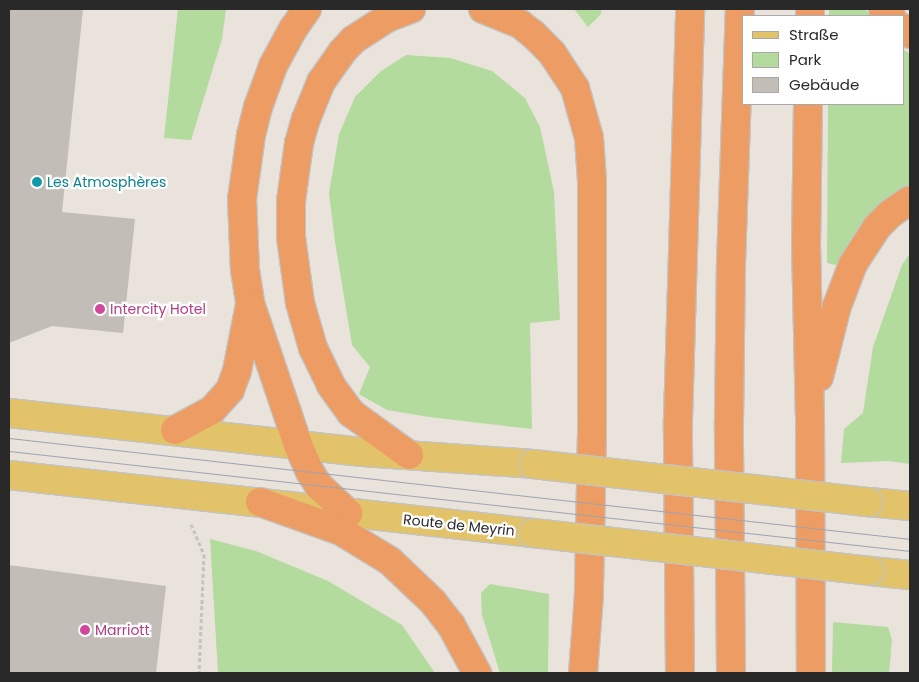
<!DOCTYPE html>
<html>
<head>
<meta charset="utf-8">
<style>
	body { margin:0 }
	#map { position:relative; width:919px; height:682px; overflow:hidden; background:#e9e3dc; font-family:Poppins,sans-serif }
	div>[style] { position:absolute }
	.green>* { inset:0; background:#b3db9d }
	.building>* { inset:0; background:#c2beb7 }
	.path>* { height:3px; margin-top:-1.5px; transform-origin:0; background:repeating-linear-gradient(90deg,#c3c3c3 0 4px,transparent 0 6.5px) }
	.roads { filter:drop-shadow(1px 0 #c3c3c3) drop-shadow(-1px 0 #c3c3c3) drop-shadow(0 1px #c3c3c3) drop-shadow(0 -1px #c3c3c3) }
	.primary>* { height:28px; margin:-14px; padding:0 14px; transform-origin:14px; border-radius:14px; background:#e2c369 }
	.motorway>* { height:28px; margin:-14px; padding:0 14px; transform-origin:14px; border-radius:14px; background:#ed9c63 }
	.tram>* { height:1px; margin:-0.5px; padding:0 0.5px; transform-origin:0.5px; border-radius:0.5px; background:#9fa2b1 }
	.bridges { filter:drop-shadow(1px 0 #c3c3c3) drop-shadow(-1px 0 #c3c3c3) drop-shadow(0 1px #c3c3c3) drop-shadow(0 -1px #c3c3c3) }
	.primary-bridge>* { height:28px; margin:-14px; padding:0 14px; transform-origin:14px; border-radius:14px; background:#e2c369 }
	.dots>* { width:14px; height:14px; translate:-50% -50%; box-sizing:border-box; border:2px solid #fff; border-radius:50% }
	span { translate:-50% -50%; white-space:nowrap; text-align:center; line-height:1.15; -webkit-text-stroke:4.5px #fff; paint-order:stroke }
	.culture-label { font-size:14px; color:#0d838f }
	.left { translate:0 -50%; text-align:left }
	.hotel-label { font-size:14px; color:#b23c85 }
	.street-label { font-size:14px; color:#292929 }
	.frame { position:absolute; inset:0; border:10px solid #292929; pointer-events:none }
	.legend { position:absolute; left:742px; top:15px; width:162px; height:90px; box-sizing:border-box; background:#fff; border:1px solid #a9a9a9; margin:0; padding:6px 9px; list-style:none; font-size:15px; color:#292929 }
	.legend li { display:flex; align-items:center; gap:10px; height:25px }
	.legend b { width:25px; border:1px solid #a9a9a9 }
</style>
</head>
<body>
<div id="map">
	<div class="green">
		<i style="clip-path:polygon(178px 9px,226px 9px,222px 39px,191px 140px,164px 138px)"></i>
		<i style="clip-path:polygon(574px 9px,601px 9px,601px 14px,588px 27px)"></i>
		<i style="clip-path:polygon(829px 9px,865px 9px,872px 16px,829px 16px)"></i>
		<i style="clip-path:polygon(903px 49px,910px 54px,910px 186px,840px 266px,827px 263px,828px 104px,903px 104px)"></i>
		<i style="clip-path:polygon(406px 55px,450px 58px,492px 71px,525px 98px,540px 127px,554px 192px,560px 320px,530px 323px,532px 429px,429px 417px,387px 410px,359px 394px,370px 367px,352px 345px,335px 242px,329px 193px,339px 134px,355px 97px,381px 71px)"></i>
		<i style="clip-path:polygon(910px 253px,910px 464px,888px 461px,841px 463px,844px 429px,863px 413px,873px 347px,902px 265px)"></i>
		<i style="clip-path:polygon(210px 539px,256px 551px,328px 581px,402px 625px,435px 673px,218px 673px)"></i>
		<i style="clip-path:polygon(490px 584px,549px 594px,548px 673px,500px 673px,482px 615px,481px 593px)"></i>
		<i style="clip-path:polygon(833px 622px,888px 627px,892px 640px,889px 673px,832px 673px)"></i>
	</div>
	<div class="building">
		<i style="clip-path:polygon(9px 9px,83px 9px,62px 212px,135px 219px,123px 333px,52px 326px,9px 343px)"></i>
		<i style="clip-path:polygon(9px 565px,166px 586px,156px 673px,9px 673px)"></i>
	</div>
	<div class="path">
		<i style="left:191px;top:524px;width:33px;rotate:67deg"></i>
		<i style="left:204px;top:554px;width:119px;rotate:92.4deg"></i>
	</div>
	<div class="roads">
		<div class="primary">
			<i style="left:9px;top:413px;width:356px;rotate:6.3deg"></i>
			<i style="left:363px;top:452px;width:170px;rotate:4deg"></i>
			<i style="left:9px;top:475px;width:527px;rotate:6.32deg"></i>
			<i style="left:869px;top:502px;width:41px;rotate:5.6deg"></i>
			<i style="left:870px;top:571px;width:40px;rotate:5.7deg"></i>
		</div>
		<div class="motorway">
			<i style="left:307px;top:9px;width:24px;rotate:125deg"></i>
			<i style="left:293px;top:29px;width:42px;rotate:118.4deg"></i>
			<i style="left:273px;top:66px;width:44px;rotate:110.1deg"></i>
			<i style="left:258px;top:107px;width:29px;rotate:104deg"></i>
			<i style="left:251px;top:135px;width:65px;rotate:98deg"></i>
			<i style="left:242px;top:199px;width:71px;rotate:87.6deg"></i>
			<i style="left:245px;top:270px;width:33px;rotate:81deg"></i>
			<i style="left:250px;top:303px;width:150px;rotate:71.3deg"></i>
			<i style="left:298px;top:445px;width:30px;rotate:66deg"></i>
			<i style="left:310px;top:472px;width:17px;rotate:57deg"></i>
			<i style="left:319px;top:486px;width:40px;rotate:43deg"></i>
			<i style="left:483px;top:9px;width:40px;rotate:22deg"></i>
			<i style="left:520px;top:24px;width:16px;rotate:38deg"></i>
			<i style="left:533px;top:34px;width:27px;rotate:45deg"></i>
			<i style="left:552px;top:53px;width:42px;rotate:56.7deg"></i>
			<i style="left:575px;top:88px;width:52px;rotate:74.4deg"></i>
			<i style="left:589px;top:138px;width:43px;rotate:86deg"></i>
			<i style="left:592px;top:181px;width:251px;rotate:90deg"></i>
			<i style="left:592px;top:432px;width:163px;rotate:91.1deg"></i>
			<i style="left:589px;top:595px;width:78px;rotate:94.4deg"></i>
			<i style="left:883px;top:9px;width:11px;rotate:41deg"></i>
			<i style="left:810px;top:16px;width:7px;rotate:-90deg"></i>
			<i style="left:903px;top:28px;width:9px;rotate:41deg"></i>
			<i style="left:808px;top:104px;width:140px;rotate:90.8deg"></i>
			<i style="left:806px;top:244px;width:171px;rotate:88.7deg"></i>
			<i style="left:810px;top:415px;width:258px;rotate:89.8deg"></i>
			<i style="left:819px;top:377px;width:73px;rotate:-75.8deg"></i>
			<i style="left:837px;top:306px;width:45px;rotate:-69.1deg"></i>
			<i style="left:853px;top:264px;width:44px;rotate:-57deg"></i>
			<i style="left:877px;top:227px;width:18px;rotate:-45deg"></i>
			<i style="left:890px;top:214px;width:24px;rotate:-35deg"></i>
			<i style="left:175px;top:430px;width:42px;rotate:-28.4deg"></i>
			<i style="left:212px;top:410px;width:27px;rotate:-48deg"></i>
			<i style="left:230px;top:390px;width:20px;rotate:-70deg"></i>
			<i style="left:237px;top:371px;width:67px;rotate:-78.9deg"></i>
			<i style="left:409px;top:455px;width:72px;rotate:-144.1deg"></i>
			<i style="left:351px;top:413px;width:34px;rotate:-126deg"></i>
			<i style="left:331px;top:385px;width:41px;rotate:-115.9deg"></i>
			<i style="left:313px;top:348px;width:47px;rotate:-106.1deg"></i>
			<i style="left:300px;top:303px;width:67px;rotate:-97.8deg"></i>
			<i style="left:291px;top:237px;width:36px;rotate:-90deg"></i>
			<i style="left:291px;top:201px;width:59px;rotate:-82.1deg"></i>
			<i style="left:299px;top:143px;width:25px;rotate:-74deg"></i>
			<i style="left:306px;top:119px;width:40px;rotate:-68deg"></i>
			<i style="left:321px;top:82px;width:37px;rotate:-55deg"></i>
			<i style="left:342px;top:52px;width:16px;rotate:-47deg"></i>
			<i style="left:353px;top:40px;width:40px;rotate:-32.9deg"></i>
			<i style="left:387px;top:18px;width:26px;rotate:-21deg"></i>
			<i style="left:260px;top:502px;width:86px;rotate:19.7deg"></i>
			<i style="left:341px;top:531px;width:57px;rotate:31.5deg"></i>
			<i style="left:390px;top:561px;width:59px;rotate:43.6deg"></i>
			<i style="left:433px;top:602px;width:29px;rotate:52deg"></i>
			<i style="left:451px;top:625px;width:55px;rotate:61.6deg"></i>
			<i style="left:680px;top:673px;width:253px;rotate:-90.5deg"></i>
			<i style="left:678px;top:420px;width:411px;rotate:-88.3deg"></i>
			<i style="left:731px;top:673px;width:252px;rotate:-90.5deg"></i>
			<i style="left:729px;top:421px;width:158px;rotate:-89.3deg"></i>
			<i style="left:731px;top:263px;width:254px;rotate:-88deg"></i>
		</div>
	</div>
	<div class="tram">
		<i style="left:9px;top:438px;width:907px;rotate:6.4deg"></i>
		<i style="left:9px;top:451px;width:907px;rotate:6.33deg"></i>
	</div>
	<div class="bridges">
		<div class="primary-bridge">
			<i style="left:533px;top:464px;width:338px;rotate:6.5deg"></i>
			<i style="left:533px;top:533px;width:339px;rotate:6.4deg"></i>
		</div>
	</div>
	<div class="dots">
		<i style="left:37px;top:182px;background:#0f9aa8"></i>
		<i style="left:100px;top:309px;background:#d1479c"></i>
		<i style="left:85px;top:630px;background:#d1479c"></i>
	</div>
	<div class="culture-label">
		<span class="left" style="left:47px;top:182px">Les Atmosphères</span>
	</div>
	<div class="hotel-label">
		<span class="left" style="left:110px;top:309px">Intercity Hotel</span>
		<span class="left" style="left:95px;top:630px">Marriott</span>
	</div>
	<div class="street-label">
		<span style="left:459px;top:525px;rotate:6deg">Route de Meyrin</span>
	</div>
	<div class="frame"></div>
	<ul class="legend">
	<li><b style="height:6px;background:#e2c369"></b>Straße</li>
	<li><b style="height:14px;background:#b3db9d"></b>Park</li>
	<li><b style="height:14px;background:#c2beb7"></b>Gebäude</li>
	</ul>
</div>
</body>
</html>
